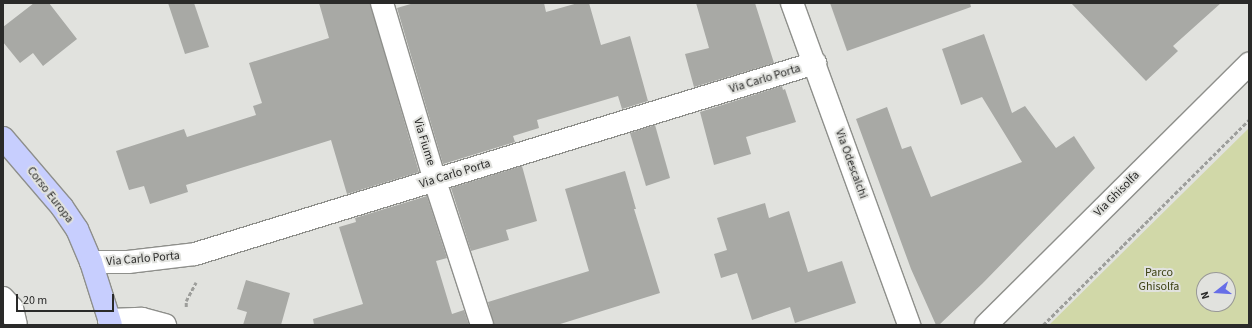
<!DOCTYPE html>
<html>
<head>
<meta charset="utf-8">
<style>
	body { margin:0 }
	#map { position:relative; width:1252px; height:328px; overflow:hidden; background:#e1e2de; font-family:"Source Sans 3",sans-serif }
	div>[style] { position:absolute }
	.green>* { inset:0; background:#d1d8a8 }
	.building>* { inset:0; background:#a8a9a5 }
	.path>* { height:2.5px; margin-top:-1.25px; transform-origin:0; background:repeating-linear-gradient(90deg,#9d9e9b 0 4px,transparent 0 6px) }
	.roads { filter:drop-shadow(1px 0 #8e8f8b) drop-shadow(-1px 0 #8e8f8b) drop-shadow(0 1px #8e8f8b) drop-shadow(0 -1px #8e8f8b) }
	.minor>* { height:22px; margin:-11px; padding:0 11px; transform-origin:11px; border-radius:11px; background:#fff }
	.major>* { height:22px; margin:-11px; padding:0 11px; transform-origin:11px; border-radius:11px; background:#c7cefe }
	span { translate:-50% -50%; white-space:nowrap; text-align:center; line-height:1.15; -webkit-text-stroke:4px #e1e2de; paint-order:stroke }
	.street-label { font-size:12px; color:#2a2a29 }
	.park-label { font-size:12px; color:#3d4215 }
	.frame { position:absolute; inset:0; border:4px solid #2a2a29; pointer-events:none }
	.north { position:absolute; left:1196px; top:272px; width:40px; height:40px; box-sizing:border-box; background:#e1e2de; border:1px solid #989896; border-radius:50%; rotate:253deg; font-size:11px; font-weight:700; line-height:16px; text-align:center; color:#2a2a29 }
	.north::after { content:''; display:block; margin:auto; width:14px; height:18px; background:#676ee7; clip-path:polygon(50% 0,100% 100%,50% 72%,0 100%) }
	.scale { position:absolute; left:16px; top:294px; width:98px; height:18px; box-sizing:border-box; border:2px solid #2a2a29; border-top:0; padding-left:5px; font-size:12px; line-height:14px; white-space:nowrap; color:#2a2a29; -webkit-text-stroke:3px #e1e2de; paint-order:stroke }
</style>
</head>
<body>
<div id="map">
	<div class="green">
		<i style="clip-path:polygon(evenodd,1249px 128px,1249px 325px,1049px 325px,1249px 128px,1204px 280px,1228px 280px,1228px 304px,1204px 304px,1204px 280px)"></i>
	</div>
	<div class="building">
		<i style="clip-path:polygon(34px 3px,49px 3px,77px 39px,43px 66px,33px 53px,20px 63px,3px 42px,3px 27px)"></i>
		<i style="clip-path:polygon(168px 3px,194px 3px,209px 47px,185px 54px)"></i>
		<i style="clip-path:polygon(319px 3px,370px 3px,419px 172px,347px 194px,331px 140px,186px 185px,188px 192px,150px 204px,144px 186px,129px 190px,116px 151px,184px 129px,187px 137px,256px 115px,253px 106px,262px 103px,249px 63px,329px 38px)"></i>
		<i style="clip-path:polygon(414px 3px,544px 3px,546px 12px,578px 3px,589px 3px,601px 45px,630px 36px,648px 101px,622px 109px,618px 96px,537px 120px,539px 128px,513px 136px,515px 142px,443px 164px,397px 8px)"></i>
		<i style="clip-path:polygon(696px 3px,755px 3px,774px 63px,694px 87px,685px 54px,709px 48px)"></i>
		<i style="clip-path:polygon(830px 3px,970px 3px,971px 7px,847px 51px)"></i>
		<i style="clip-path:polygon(1071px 3px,1221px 3px,1173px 46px,1178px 51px,1146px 81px)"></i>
		<i style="clip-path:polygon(984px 34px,1012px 113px,1025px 106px,1056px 148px,1074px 136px,1095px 168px,983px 283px,939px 325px,936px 325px,911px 269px,856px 119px,887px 107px,902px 149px,911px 146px,931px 197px,1022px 162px,982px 97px,961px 105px,942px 49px)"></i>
		<i style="clip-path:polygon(782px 86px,783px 90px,785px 89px,796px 122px,746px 137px,751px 154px,714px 165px,700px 112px)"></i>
		<i style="clip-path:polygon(655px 125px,670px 178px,646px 186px,630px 133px)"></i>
		<i style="clip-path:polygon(522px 166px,537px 221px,506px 230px,509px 240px,471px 251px,451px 188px)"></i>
		<i style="clip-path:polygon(625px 171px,636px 209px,634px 209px,660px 293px,557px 325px,494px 325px,488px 302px,589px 271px,565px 189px)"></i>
		<i style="clip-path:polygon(427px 196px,447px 258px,436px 261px,452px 314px,464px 310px,469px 325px,314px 325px,313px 319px,363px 304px,339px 227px,356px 222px,355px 218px)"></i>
		<i style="clip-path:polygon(765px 203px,769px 218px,789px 211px,808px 272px,842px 261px,856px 303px,795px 323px,790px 307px,752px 320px,737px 273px,721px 278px,714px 254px,727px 250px,717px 218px)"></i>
		<i style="clip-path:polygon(246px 280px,290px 293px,281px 325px,243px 325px,247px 312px,237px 309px)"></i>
	</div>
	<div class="path">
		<i style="left:186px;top:307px;width:6px;rotate:-90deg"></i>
		<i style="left:186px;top:301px;width:21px;rotate:-62deg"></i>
		<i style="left:1043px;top:325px;width:291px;rotate:-44.9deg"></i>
	</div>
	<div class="roads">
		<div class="minor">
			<i style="left:382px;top:3px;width:186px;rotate:73.4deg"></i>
			<i style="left:435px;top:181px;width:151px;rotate:71.9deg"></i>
			<i style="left:792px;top:3px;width:343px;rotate:70deg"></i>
			<i style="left:91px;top:262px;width:37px"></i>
			<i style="left:128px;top:262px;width:67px;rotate:-6.8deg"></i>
			<i style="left:195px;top:254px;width:649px;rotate:-17.12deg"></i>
			<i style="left:3px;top:298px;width:13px;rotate:48deg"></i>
			<i style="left:12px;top:308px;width:17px;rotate:77deg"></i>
			<i style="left:109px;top:320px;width:33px;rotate:-2deg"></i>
			<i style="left:142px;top:319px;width:24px;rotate:15deg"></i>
			<i style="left:986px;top:325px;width:371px;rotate:-44.8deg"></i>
		</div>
		<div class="major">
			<i style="left:3px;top:138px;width:91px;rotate:49.5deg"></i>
			<i style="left:62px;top:207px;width:27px;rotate:56deg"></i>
			<i style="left:77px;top:229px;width:36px;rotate:67deg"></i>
			<i style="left:91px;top:262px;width:66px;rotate:72.4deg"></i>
		</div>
	</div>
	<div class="street-label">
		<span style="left:765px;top:79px;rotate:-17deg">Via Carlo Porta</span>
		<span style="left:424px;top:142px;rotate:73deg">Via Fiume</span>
		<span style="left:851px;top:164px;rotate:70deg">Via Odescalchi</span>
		<span style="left:455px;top:174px;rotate:-17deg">Via Carlo Porta</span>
		<span style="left:1117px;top:194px;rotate:-45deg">Via Ghisolfa</span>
		<span style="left:50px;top:195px;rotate:52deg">Corso Europa</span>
		<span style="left:143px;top:259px;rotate:-5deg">Via Carlo Porta</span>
	</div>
	<div class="park-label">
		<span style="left:1159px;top:280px">Parco<br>Ghisolfa</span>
	</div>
	<div class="frame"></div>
	<div class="north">N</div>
	<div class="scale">20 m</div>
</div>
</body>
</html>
